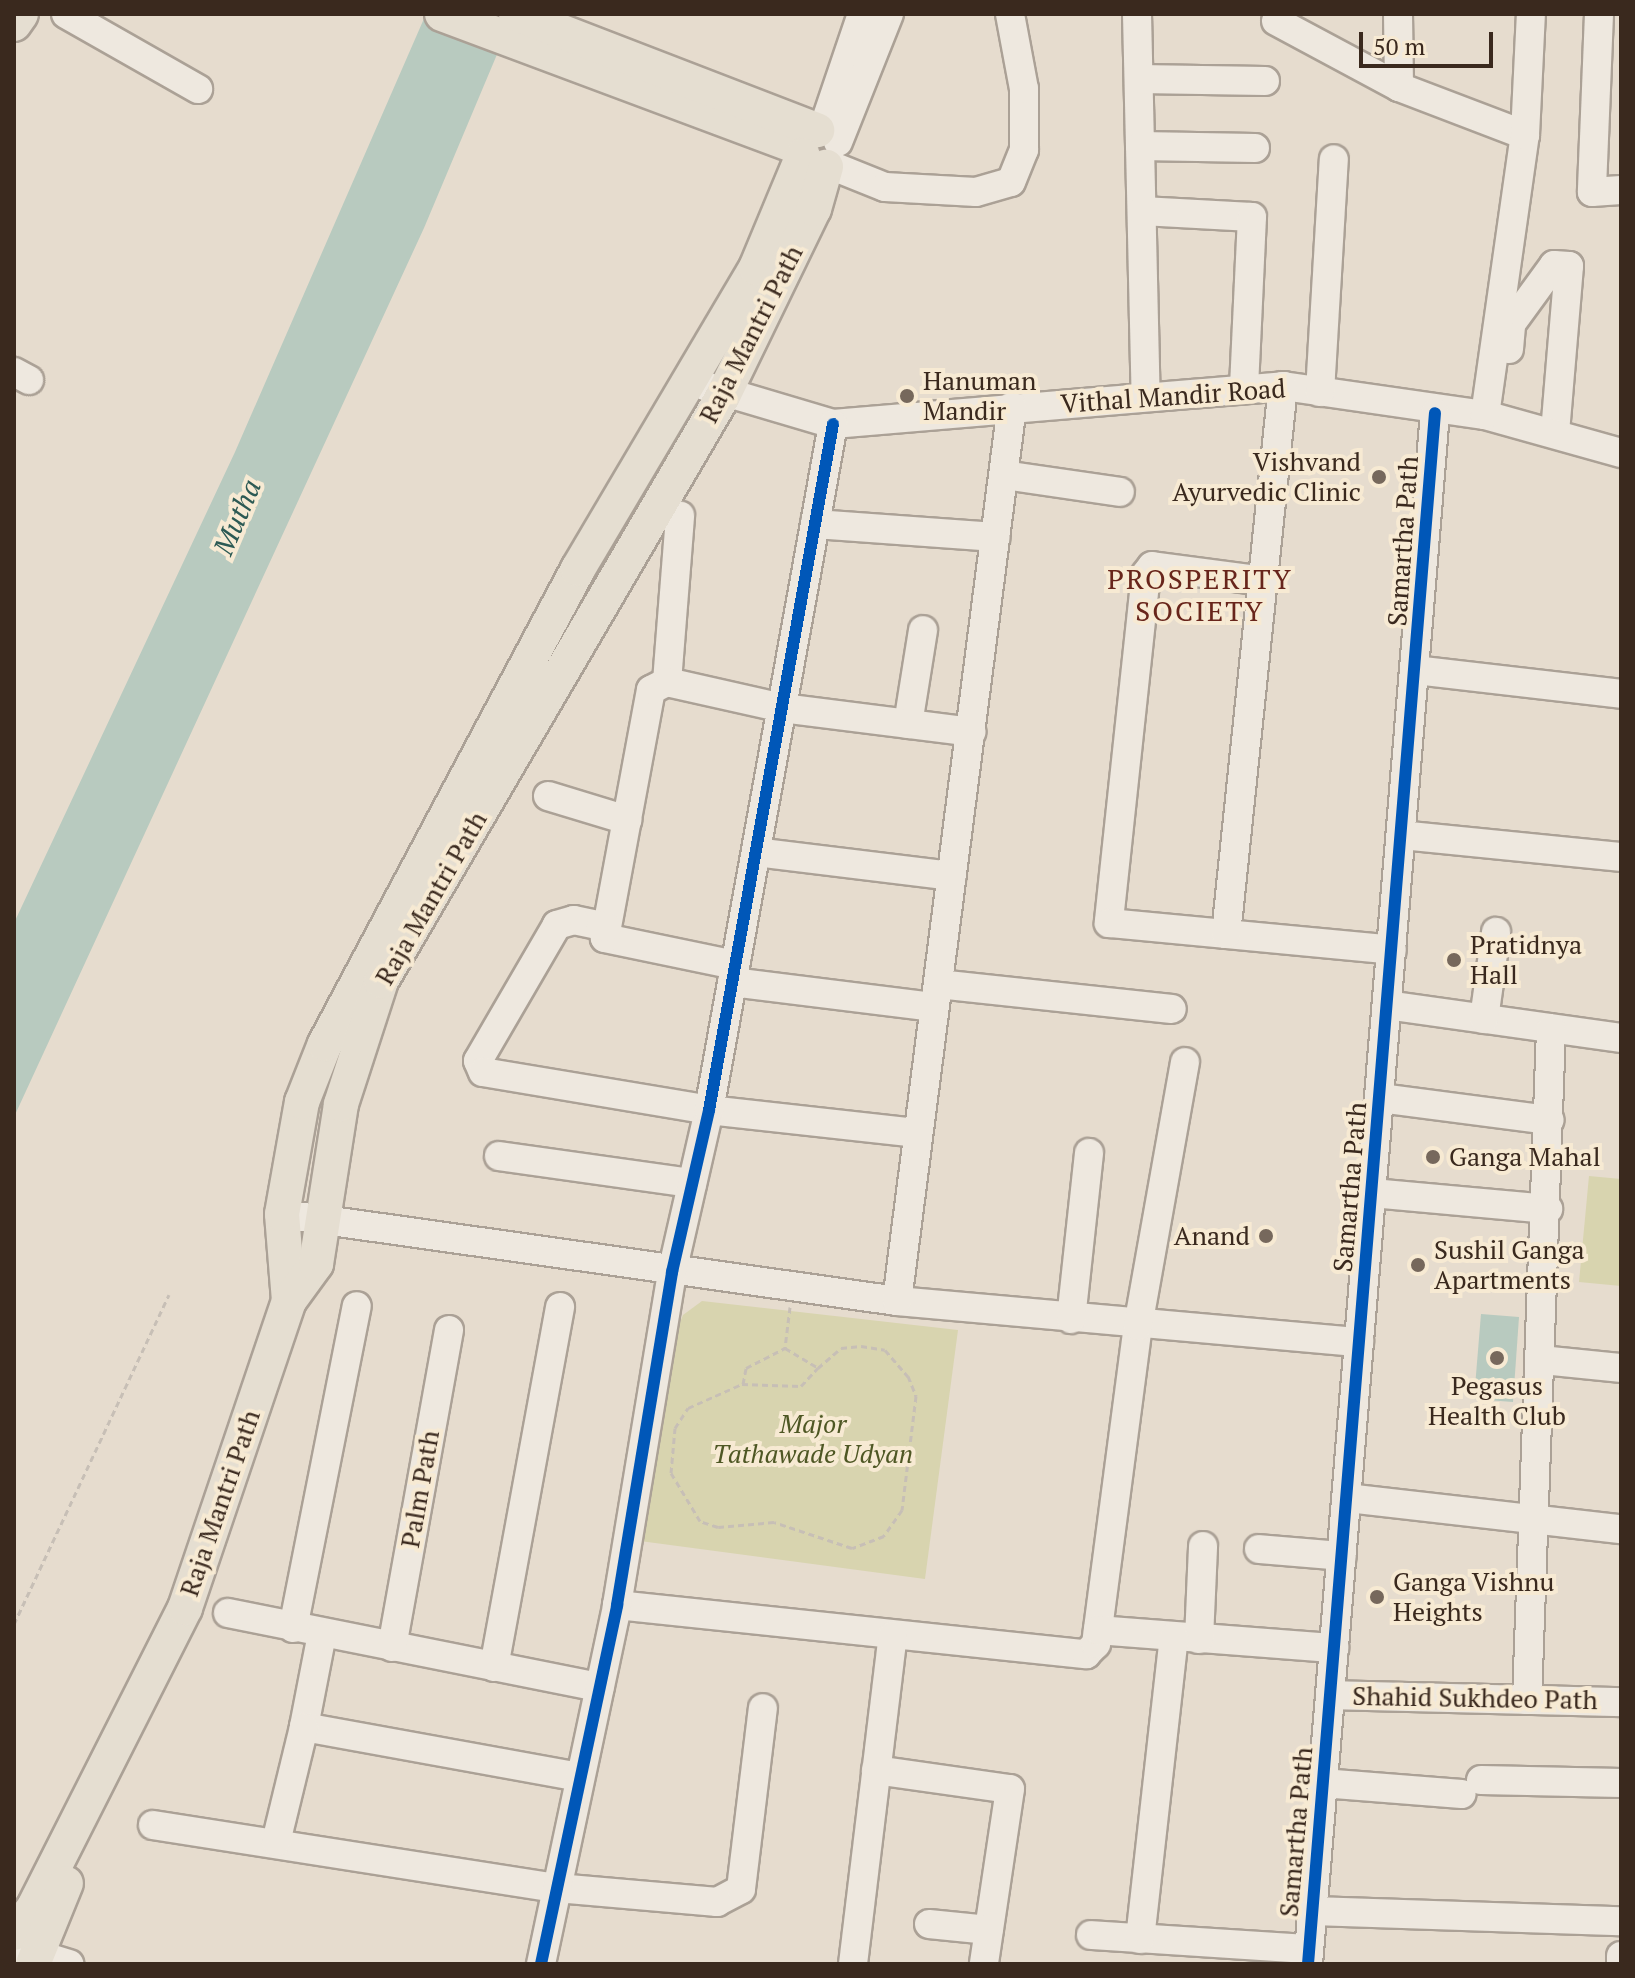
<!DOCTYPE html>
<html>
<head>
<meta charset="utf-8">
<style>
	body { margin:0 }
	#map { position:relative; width:1635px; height:1978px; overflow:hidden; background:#e6dcce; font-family:"PT Serif",serif }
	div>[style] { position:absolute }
	.green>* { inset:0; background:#d8d4af }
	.water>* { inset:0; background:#b8cabf }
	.path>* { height:3px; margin-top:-1.5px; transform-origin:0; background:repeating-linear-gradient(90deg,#c7bfb6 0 6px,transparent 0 10px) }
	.roads { filter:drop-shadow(2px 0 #aba196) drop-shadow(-2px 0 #aba196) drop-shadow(0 2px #aba196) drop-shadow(0 -2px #aba196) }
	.minor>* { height:28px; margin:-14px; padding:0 14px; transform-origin:14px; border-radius:14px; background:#eee8df }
	.major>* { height:34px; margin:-17px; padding:0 17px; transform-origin:17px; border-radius:17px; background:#e5ded1 }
	.cycleway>* { height:12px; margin:-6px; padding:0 6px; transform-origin:6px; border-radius:6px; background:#0057b8 }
	.dots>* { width:22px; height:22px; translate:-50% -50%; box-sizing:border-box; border:4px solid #f7ead3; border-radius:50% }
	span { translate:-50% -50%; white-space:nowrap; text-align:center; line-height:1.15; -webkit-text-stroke:8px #f7ead3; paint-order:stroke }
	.street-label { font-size:26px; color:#3a291e }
	.poi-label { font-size:26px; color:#3a291e }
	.left { translate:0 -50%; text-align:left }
	.right { translate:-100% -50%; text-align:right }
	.park-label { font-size:26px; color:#4e5724; font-style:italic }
	.water-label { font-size:28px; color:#2c5a54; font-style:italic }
	.neighbourhood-label { font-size:28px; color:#68251b; letter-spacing:2px }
	.frame { position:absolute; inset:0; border:16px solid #3a291e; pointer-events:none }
	.scale { position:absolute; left:1359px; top:32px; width:134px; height:36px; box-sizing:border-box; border:4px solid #3a291e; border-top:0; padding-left:10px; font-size:24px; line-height:28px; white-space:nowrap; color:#3a291e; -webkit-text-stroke:6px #f7ead3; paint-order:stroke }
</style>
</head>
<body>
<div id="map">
	<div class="green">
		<i style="clip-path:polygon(1589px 1176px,1621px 1179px,1621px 1286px,1579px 1282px)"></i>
		<i style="clip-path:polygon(702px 1301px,958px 1330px,925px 1579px,640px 1541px,671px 1344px,683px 1315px)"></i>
	</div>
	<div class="water">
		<i style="clip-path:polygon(426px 14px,514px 14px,424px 228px,14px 1117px,14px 923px,235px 452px)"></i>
		<i style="clip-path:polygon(1481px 1314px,1519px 1317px,1513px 1402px,1474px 1399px)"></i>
	</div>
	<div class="path">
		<i style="left:790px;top:1307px;width:41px;rotate:97deg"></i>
		<i style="left:785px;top:1348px;width:39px;rotate:31deg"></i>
		<i style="left:818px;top:1368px;width:30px;rotate:-41deg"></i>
		<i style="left:841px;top:1348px;width:20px;rotate:-6deg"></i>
		<i style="left:861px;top:1346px;width:24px;rotate:9deg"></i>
		<i style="left:885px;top:1350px;width:35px;rotate:49deg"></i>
		<i style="left:908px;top:1376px;width:22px;rotate:68deg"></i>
		<i style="left:916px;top:1396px;width:115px;rotate:97deg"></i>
		<i style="left:902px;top:1510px;width:32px;rotate:125deg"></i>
		<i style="left:884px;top:1536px;width:34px;rotate:159deg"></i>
		<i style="left:852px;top:1548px;width:82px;rotate:-161.6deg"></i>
		<i style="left:774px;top:1522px;width:56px;rotate:174.9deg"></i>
		<i style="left:718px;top:1527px;width:19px;rotate:-162deg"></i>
		<i style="left:700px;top:1521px;width:56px;rotate:-121.1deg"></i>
		<i style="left:671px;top:1473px;width:45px;rotate:-84.9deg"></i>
		<i style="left:675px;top:1428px;width:24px;rotate:-57deg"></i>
		<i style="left:688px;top:1408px;width:59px;rotate:-24deg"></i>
		<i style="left:742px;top:1384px;width:59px;rotate:1.9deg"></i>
		<i style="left:801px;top:1386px;width:25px;rotate:-47deg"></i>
		<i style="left:743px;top:1384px;width:16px;rotate:-79deg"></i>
		<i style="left:746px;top:1368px;width:44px;rotate:-27.1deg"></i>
		<i style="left:14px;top:1624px;width:364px;rotate:-64.8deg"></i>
	</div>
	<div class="roads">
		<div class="minor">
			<i style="left:66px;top:14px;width:152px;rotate:29.6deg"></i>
			<i style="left:1137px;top:14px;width:382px;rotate:88.7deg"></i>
			<i style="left:1398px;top:14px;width:73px;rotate:89.2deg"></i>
			<i style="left:1399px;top:87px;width:135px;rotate:20.9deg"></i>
			<i style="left:1599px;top:14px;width:178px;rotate:92.3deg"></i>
			<i style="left:1592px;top:192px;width:29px;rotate:-4deg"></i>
			<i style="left:1276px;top:21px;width:140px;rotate:28.2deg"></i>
			<i style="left:1139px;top:79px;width:126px;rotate:0.9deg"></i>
			<i style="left:823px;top:129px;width:121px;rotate:-71.3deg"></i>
			<i style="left:838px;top:142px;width:138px;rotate:-68.3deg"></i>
			<i style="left:1140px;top:146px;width:115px;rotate:1deg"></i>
			<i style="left:830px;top:165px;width:59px;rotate:21.8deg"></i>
			<i style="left:885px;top:187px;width:91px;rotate:3.1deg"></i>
			<i style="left:976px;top:192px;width:36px;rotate:-16deg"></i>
			<i style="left:1011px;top:182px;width:35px;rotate:-68deg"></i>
			<i style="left:1024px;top:150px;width:61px;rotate:-90deg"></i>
			<i style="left:1024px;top:89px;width:76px;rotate:-100.6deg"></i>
			<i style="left:1142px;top:211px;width:110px;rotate:3.1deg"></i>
			<i style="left:1252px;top:217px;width:172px;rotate:92.7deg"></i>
			<i style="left:1509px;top:349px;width:25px;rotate:-85deg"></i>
			<i style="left:1511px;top:324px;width:73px;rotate:-53.9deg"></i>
			<i style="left:1554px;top:265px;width:15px;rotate:4deg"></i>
			<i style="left:1569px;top:266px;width:167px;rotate:94.8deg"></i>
			<i style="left:14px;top:372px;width:17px;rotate:28deg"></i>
			<i style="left:705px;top:386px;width:134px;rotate:16.5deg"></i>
			<i style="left:833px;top:424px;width:452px;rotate:-4.8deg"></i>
			<i style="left:1283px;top:386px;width:204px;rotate:8.2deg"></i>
			<i style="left:1485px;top:415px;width:141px;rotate:15.6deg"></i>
			<i style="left:1320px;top:392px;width:233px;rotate:-86.6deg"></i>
			<i style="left:1485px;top:415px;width:283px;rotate:-81.9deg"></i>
			<i style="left:1525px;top:135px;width:121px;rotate:-87.2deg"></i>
			<i style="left:1004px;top:475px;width:117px;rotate:8.3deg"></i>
			<i style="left:815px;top:524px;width:181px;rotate:4.1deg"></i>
			<i style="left:1264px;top:581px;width:113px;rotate:-172.4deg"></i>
			<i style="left:1152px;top:566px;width:10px;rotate:127deg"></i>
			<i style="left:1146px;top:574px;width:351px;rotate:96.1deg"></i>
			<i style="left:1109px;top:923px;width:284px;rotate:5.4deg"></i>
			<i style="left:1415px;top:670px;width:207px;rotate:6.6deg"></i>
			<i style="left:667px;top:682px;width:167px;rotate:-85.5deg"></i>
			<i style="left:908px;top:724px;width:95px;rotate:-80.9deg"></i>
			<i style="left:548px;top:796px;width:83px;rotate:16.9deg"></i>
			<i style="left:1401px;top:835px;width:221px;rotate:5.7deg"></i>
			<i style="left:756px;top:852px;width:197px;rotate:7deg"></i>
			<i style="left:607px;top:927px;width:241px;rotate:-79.5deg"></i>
			<i style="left:651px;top:690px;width:18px;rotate:-27deg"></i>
			<i style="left:667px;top:682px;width:118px;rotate:12.7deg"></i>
			<i style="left:782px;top:708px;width:191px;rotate:7.2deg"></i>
			<i style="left:1226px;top:934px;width:551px;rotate:-84.06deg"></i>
			<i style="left:737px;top:954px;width:11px;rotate:100deg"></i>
			<i style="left:735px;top:965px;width:133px;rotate:-168.3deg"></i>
			<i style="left:605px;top:938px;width:11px;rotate:-80deg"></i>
			<i style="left:607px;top:927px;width:34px;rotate:-168deg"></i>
			<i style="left:574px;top:920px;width:18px;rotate:164deg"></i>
			<i style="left:557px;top:925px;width:157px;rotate:120.2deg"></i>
			<i style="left:478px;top:1061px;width:12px;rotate:66deg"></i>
			<i style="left:483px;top:1072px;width:229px;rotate:9.5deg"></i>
			<i style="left:709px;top:1110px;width:210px;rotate:6.3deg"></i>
			<i style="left:732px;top:982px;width:204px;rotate:7.1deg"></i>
			<i style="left:938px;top:984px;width:235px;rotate:6.1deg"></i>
			<i style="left:1387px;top:1005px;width:236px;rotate:8deg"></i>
			<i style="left:1484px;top:1019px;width:88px;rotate:-82.1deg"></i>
			<i style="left:1380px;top:1098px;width:171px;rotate:7.4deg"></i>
			<i style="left:499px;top:1156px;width:195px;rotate:8deg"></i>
			<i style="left:1372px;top:1193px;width:177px;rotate:5.2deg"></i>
			<i style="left:282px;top:1214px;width:621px;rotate:8.05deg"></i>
			<i style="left:897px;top:1301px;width:464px;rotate:5.1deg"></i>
			<i style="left:897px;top:1301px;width:902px;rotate:-82.68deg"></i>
			<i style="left:1071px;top:1319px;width:167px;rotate:-83.8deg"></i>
			<i style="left:1542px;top:1360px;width:79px;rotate:5.8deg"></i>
			<i style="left:1347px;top:1498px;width:276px;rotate:6.5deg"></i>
			<i style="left:1259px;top:1549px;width:83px;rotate:4.8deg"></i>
			<i style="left:617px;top:1605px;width:472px;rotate:6deg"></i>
			<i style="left:1086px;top:1654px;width:14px;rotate:-45deg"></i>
			<i style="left:1096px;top:1644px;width:321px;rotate:-82.5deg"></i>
			<i style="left:1138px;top:1326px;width:268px;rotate:-79.9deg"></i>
			<i style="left:228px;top:1613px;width:379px;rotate:11.3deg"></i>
			<i style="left:293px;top:1628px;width:328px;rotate:-78.8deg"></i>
			<i style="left:1098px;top:1630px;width:237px;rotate:4.4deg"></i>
			<i style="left:322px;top:1634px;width:95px;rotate:101deg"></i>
			<i style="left:304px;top:1727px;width:280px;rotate:10.3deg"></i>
			<i style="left:1199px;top:1639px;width:93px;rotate:-87.5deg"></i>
			<i style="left:392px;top:1647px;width:322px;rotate:-79.8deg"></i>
			<i style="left:494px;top:1667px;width:366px;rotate:-79.6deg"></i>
			<i style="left:1330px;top:1695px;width:291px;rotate:1.4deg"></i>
			<i style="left:1527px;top:1700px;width:672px;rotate:-87.95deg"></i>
			<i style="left:876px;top:1770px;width:135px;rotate:8.1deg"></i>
			<i style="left:1010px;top:1789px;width:177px;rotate:98.5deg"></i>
			<i style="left:1481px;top:1780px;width:140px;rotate:1.2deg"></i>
			<i style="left:1322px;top:1783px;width:140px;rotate:4.5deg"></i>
			<i style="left:153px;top:1825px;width:409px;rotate:8.9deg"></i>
			<i style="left:557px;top:1888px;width:161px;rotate:5deg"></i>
			<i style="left:717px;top:1902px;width:27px;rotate:-28deg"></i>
			<i style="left:741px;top:1889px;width:182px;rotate:-83.1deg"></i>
			<i style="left:276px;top:1842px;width:118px;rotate:-76.3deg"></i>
			<i style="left:1312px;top:1911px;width:309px;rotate:1.9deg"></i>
			<i style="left:929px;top:1924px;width:60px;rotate:5.7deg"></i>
			<i style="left:1091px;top:1935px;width:218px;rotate:3.7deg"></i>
			<i style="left:1140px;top:1939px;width:304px;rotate:-83.6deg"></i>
			<i style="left:14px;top:1947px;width:58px;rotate:17.2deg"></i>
			<i style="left:541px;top:1964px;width:367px;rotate:-78deg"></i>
			<i style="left:617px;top:1605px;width:338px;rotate:-80.6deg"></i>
			<i style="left:672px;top:1272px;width:166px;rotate:-77.1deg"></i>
			<i style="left:709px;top:1110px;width:697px;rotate:-79.75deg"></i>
			<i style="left:853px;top:1964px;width:331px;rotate:-83.1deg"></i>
			<i style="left:1308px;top:1964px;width:1556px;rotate:-85.32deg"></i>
			<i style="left:1621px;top:1964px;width:8px;rotate:-90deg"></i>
		</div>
		<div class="major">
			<i style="left:442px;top:14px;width:383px;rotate:20.5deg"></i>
			<i style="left:516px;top:14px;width:323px;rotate:21.1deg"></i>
			<i style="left:14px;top:24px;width:12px;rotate:-55deg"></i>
			<i style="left:289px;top:1301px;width:87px;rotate:-94.6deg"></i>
			<i style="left:282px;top:1214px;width:114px;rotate:-79.9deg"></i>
			<i style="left:302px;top:1102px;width:62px;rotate:-68.4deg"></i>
			<i style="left:325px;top:1044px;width:538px;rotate:-61.96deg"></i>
			<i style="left:578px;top:569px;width:350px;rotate:-59.4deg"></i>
			<i style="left:756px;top:268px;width:122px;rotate:-67.4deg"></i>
			<i style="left:14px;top:1933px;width:33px;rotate:-52deg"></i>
			<i style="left:34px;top:1907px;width:335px;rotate:-63.2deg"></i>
			<i style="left:185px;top:1608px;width:324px;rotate:-71.3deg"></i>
			<i style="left:289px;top:1301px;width:46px;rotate:-53.9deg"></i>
			<i style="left:316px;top:1264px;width:162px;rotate:-81.1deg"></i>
			<i style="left:341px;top:1104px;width:129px;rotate:-72deg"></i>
			<i style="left:381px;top:981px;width:678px;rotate:-59.69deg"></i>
			<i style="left:723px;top:396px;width:208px;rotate:-64.1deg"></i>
			<i style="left:814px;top:209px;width:44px;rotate:-74.1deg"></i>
			<i style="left:33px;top:1964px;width:87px;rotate:-67.8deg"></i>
		</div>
	</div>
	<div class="cycleway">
		<i style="left:541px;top:1964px;width:367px;rotate:-78deg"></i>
		<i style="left:617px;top:1605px;width:338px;rotate:-80.6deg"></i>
		<i style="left:672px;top:1272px;width:166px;rotate:-77.1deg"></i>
		<i style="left:709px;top:1110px;width:697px;rotate:-79.75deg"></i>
		<i style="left:1308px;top:1964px;width:1556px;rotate:-85.32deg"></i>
	</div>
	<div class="dots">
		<i style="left:907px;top:396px;background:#76685c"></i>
		<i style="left:1379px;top:477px;background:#76685c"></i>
		<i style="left:1454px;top:960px;background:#76685c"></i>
		<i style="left:1433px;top:1157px;background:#76685c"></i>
		<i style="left:1266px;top:1236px;background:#76685c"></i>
		<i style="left:1418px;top:1265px;background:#76685c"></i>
		<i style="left:1497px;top:1358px;background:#76685c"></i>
		<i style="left:1377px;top:1597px;background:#76685c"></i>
	</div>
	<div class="street-label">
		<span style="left:751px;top:334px;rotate:-63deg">Raja Mantri Path</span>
		<span style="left:1173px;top:396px;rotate:-4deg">Vithal Mandir Road</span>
		<span style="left:1403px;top:541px;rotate:-86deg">Samartha Path</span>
		<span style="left:431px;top:898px;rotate:-60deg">Raja Mantri Path</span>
		<span style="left:1350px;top:1187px;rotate:-85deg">Samartha Path</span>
		<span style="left:420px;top:1489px;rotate:-80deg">Palm Path</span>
		<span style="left:220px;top:1503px;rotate:-71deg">Raja Mantri Path</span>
		<span style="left:1475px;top:1698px;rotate:1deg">Shahid Sukhdeo Path</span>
		<span style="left:1296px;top:1832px;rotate:-85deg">Samartha Path</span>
	</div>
	<div class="poi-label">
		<span class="left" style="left:923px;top:396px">Hanuman<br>Mandir</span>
		<span class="right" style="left:1361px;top:477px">Vishvand<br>Ayurvedic Clinic</span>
		<span class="left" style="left:1470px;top:960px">Pratidnya<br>Hall</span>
		<span class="left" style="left:1449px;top:1157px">Ganga Mahal</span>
		<span class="right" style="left:1250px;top:1236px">Anand</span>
		<span class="left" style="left:1434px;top:1265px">Sushil Ganga<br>Apartments</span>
		<span style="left:1497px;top:1401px">Pegasus<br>Health Club</span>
		<span class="left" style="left:1393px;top:1597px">Ganga Vishnu<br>Heights</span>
	</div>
	<div class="park-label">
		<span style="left:813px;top:1439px">Major<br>Tathawade Udyan</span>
	</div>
	<div class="water-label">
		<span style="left:237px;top:517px;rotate:-67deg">Mutha</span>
	</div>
	<div class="neighbourhood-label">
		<span style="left:1200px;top:595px">PROSPERITY<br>SOCIETY</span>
	</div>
	<div class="frame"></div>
	<div class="scale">50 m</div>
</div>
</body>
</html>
